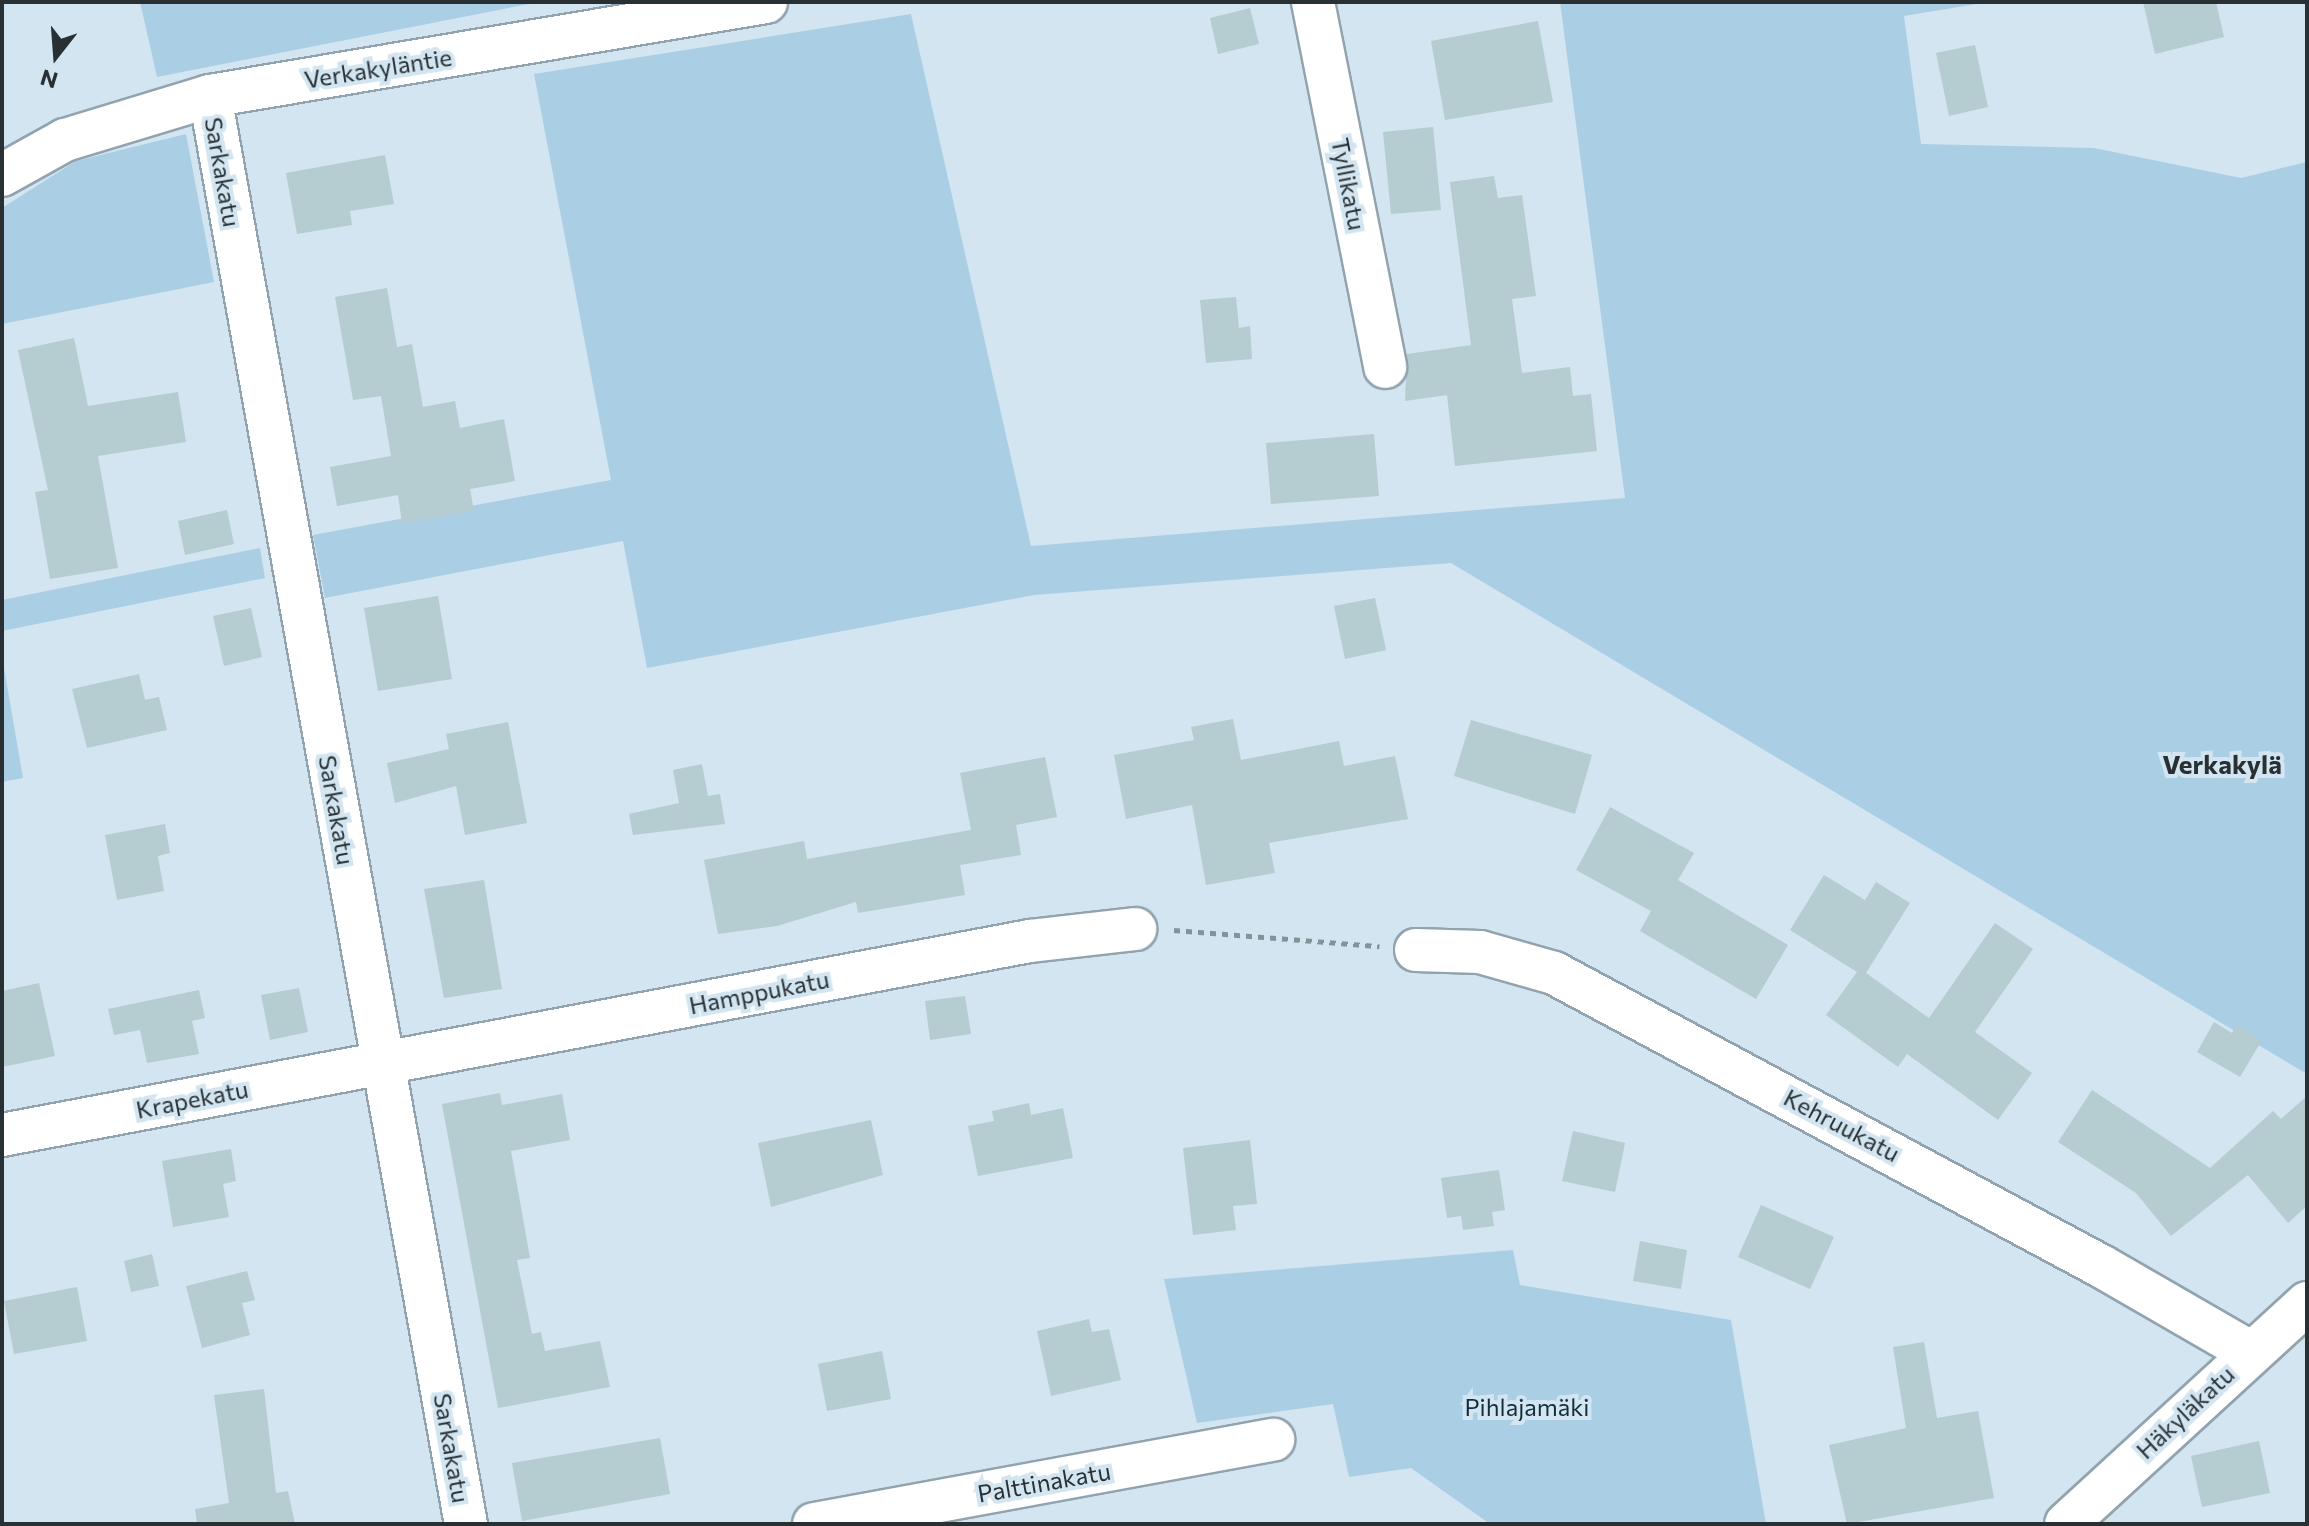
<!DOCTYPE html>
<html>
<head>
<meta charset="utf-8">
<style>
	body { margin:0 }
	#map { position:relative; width:2309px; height:1526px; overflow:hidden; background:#d2e5f0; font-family:Commissioner,sans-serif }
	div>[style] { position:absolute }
	.green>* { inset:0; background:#aacfe5 }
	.building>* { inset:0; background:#b5ccd1 }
	.path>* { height:5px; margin-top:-2.5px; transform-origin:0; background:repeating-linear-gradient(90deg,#84929a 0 6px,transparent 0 12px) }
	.roads { filter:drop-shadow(2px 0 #91a3ae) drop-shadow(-2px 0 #91a3ae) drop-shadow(0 2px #91a3ae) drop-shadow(0 -2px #91a3ae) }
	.minor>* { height:42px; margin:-21px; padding:0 21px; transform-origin:21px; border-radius:21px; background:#fff }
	span { translate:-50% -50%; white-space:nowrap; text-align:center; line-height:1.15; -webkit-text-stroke:8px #d2e5f0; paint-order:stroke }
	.street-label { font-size:24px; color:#283034 }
	.park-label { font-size:24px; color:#122d3c }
	.neighbourhood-label { font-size:26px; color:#283034; font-weight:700 }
	.frame { position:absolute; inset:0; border:4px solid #283034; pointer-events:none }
	.north { position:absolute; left:16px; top:16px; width:80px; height:80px; -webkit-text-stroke:6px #d2e5f0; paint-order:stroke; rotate:197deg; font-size:22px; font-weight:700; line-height:32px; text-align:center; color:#283034 }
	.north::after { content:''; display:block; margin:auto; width:28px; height:36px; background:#283034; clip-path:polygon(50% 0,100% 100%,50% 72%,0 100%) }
</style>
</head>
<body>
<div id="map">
	<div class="green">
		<i style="clip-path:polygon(140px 2px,539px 2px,157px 77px)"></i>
		<i style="clip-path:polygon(1560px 2px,1989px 2px,1904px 16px,1921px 144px,2094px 148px,2241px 178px,2307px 162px,2307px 1074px,1451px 563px,1034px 595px,647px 668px,623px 541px,325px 598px,313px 535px,611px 480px,534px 74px,911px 14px,1031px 546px,1625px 498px)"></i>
		<i style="clip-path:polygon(186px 134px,214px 282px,2px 324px,2px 208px,76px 161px)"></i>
		<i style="clip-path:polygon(260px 548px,265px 578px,2px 631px,2px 600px)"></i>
		<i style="clip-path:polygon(2px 656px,23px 778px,2px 782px)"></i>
		<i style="clip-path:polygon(1513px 1250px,1520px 1285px,1731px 1320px,1766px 1524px,1490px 1524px,1411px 1468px,1349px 1477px,1333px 1404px,1197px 1423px,1164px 1279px)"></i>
	</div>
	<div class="building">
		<i style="clip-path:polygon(2143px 2px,2216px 2px,2224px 37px,2155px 54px)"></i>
		<i style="clip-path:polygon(1250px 8px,1259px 44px,1218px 54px,1210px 18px)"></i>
		<i style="clip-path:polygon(1538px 21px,1553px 102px,1445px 120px,1431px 41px)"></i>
		<i style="clip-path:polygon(1975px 45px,1988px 107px,1949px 116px,1936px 53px)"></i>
		<i style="clip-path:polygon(1433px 127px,1441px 210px,1391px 214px,1383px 132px)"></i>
		<i style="clip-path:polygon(385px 155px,394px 204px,350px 211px,352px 225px,297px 234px,286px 173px)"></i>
		<i style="clip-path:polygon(1494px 176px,1498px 198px,1522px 195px,1536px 296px,1512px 299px,1522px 373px,1570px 367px,1573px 396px,1591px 394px,1597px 451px,1455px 466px,1447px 395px,1405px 401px,1407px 354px,1471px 345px,1450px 182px)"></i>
		<i style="clip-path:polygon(387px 288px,397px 347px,412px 344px,423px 407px,455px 401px,460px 428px,504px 419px,515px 481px,470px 489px,474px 511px,402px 523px,398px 495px,337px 506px,330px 467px,391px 456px,381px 396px,353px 400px,335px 297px)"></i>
		<i style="clip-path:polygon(1236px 297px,1239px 328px,1250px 326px,1252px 359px,1206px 363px,1200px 300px)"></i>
		<i style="clip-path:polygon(74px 338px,88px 406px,178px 392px,186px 442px,98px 456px,118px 568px,50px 579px,35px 492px,48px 490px,18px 350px)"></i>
		<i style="clip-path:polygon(1374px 434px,1379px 496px,1271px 504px,1266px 443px)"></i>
		<i style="clip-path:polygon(227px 510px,234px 544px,185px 555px,178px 521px)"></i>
		<i style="clip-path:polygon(438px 596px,452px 679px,378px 691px,364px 608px)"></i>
		<i style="clip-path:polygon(1375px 598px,1386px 650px,1345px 659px,1334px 606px)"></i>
		<i style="clip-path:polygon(251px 608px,262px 657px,224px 666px,213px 616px)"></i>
		<i style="clip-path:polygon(139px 674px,145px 700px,159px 697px,167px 730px,87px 748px,72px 689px)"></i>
		<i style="clip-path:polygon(1233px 719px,1241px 760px,1339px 741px,1344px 766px,1395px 756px,1408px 819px,1269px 843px,1275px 873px,1206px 885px,1192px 805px,1126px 819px,1114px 755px,1194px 740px,1191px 727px)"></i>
		<i style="clip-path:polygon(1471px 720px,1592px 755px,1575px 814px,1454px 776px)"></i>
		<i style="clip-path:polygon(508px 722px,527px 823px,465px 835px,456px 786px,395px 803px,387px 763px,449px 749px,446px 734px)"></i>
		<i style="clip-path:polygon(1045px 757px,1057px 817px,1016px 825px,1021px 855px,960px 865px,965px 895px,858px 913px,856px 902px,777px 926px,718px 934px,704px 860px,804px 841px,807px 859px,971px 830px,960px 773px)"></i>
		<i style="clip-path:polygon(702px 764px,708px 796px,720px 794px,725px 824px,633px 835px,629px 814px,679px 803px,673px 770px)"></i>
		<i style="clip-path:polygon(1610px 807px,1694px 853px,1678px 880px,1788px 945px,1756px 999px,1640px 931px,1651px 911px,1576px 870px)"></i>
		<i style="clip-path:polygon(165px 824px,170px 853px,158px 856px,164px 891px,117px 900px,105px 835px)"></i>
		<i style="clip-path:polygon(1824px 875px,1865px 900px,1876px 882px,1910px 903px,1866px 973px,1929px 1018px,1995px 923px,2033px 949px,1975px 1032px,2032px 1073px,1998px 1120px,1907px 1054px,1898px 1067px,1826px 1015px,1857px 972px,1790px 930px)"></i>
		<i style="clip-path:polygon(484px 880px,502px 989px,444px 998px,424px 889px)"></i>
		<i style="clip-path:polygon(39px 983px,55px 1056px,2px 1067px,2px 991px)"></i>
		<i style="clip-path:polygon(299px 988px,308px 1032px,270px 1040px,261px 995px)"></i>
		<i style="clip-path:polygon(199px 990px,205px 1018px,192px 1021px,199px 1054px,147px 1063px,140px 1030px,114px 1035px,108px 1009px)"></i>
		<i style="clip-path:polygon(965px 996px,971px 1034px,930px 1040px,925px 1001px)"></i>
		<i style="clip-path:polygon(2214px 1022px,2232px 1033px,2237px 1025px,2262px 1040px,2240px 1077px,2197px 1052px)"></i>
		<i style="clip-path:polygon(2092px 1090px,2210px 1168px,2273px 1111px,2281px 1119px,2307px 1096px,2307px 1206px,2288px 1223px,2248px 1175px,2171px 1236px,2136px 1193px,2058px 1142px)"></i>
		<i style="clip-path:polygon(500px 1093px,502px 1105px,562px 1094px,570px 1140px,511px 1151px,530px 1258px,517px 1260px,532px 1334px,541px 1332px,545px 1351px,600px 1341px,610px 1387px,498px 1408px,442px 1104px)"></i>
		<i style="clip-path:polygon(1029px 1103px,1031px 1115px,1063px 1108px,1073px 1158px,978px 1176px,968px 1126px,994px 1121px,992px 1111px)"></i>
		<i style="clip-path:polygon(871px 1120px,883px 1175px,771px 1207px,758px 1143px)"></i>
		<i style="clip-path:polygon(1573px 1131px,1625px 1143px,1615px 1192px,1562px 1181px)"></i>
		<i style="clip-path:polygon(1250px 1140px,1257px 1204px,1233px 1206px,1236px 1230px,1193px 1235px,1183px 1148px)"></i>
		<i style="clip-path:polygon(231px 1149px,236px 1181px,223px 1184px,229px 1217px,173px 1227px,162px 1161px)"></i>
		<i style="clip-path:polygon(1499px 1170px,1505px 1210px,1492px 1212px,1494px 1226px,1463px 1230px,1461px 1216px,1447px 1218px,1441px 1178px)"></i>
		<i style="clip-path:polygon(1761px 1205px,1834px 1237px,1810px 1289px,1738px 1257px)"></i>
		<i style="clip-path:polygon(1640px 1241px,1687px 1250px,1681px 1289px,1633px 1281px)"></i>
		<i style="clip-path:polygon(152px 1254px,159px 1286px,131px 1292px,124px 1261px)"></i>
		<i style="clip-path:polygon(247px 1271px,255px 1300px,242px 1303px,250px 1335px,202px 1348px,186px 1286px)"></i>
		<i style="clip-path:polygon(77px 1287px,87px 1341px,14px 1354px,4px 1301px)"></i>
		<i style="clip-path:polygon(1089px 1319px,1092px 1332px,1109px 1329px,1121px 1380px,1051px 1396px,1037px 1331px)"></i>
		<i style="clip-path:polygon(1924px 1342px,1937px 1418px,1978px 1411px,1994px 1498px,1847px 1524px,1829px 1445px,1906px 1428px,1893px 1347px)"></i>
		<i style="clip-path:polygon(882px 1351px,891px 1399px,827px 1411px,818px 1364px)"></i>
		<i style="clip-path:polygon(264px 1389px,276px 1493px,288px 1491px,295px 1524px,197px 1524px,195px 1509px,229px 1503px,214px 1395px)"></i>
		<i style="clip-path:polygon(660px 1438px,670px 1494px,522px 1521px,512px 1463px)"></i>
		<i style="clip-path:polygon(2259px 1441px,2270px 1493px,2202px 1507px,2191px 1456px)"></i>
	</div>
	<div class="path">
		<i style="left:1174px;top:930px;width:206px;rotate:4.5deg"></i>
	</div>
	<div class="roads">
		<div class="minor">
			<i style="left:1313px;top:2px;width:372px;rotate:78.8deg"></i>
			<i style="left:210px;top:96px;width:1451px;rotate:79.84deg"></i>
			<i style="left:2px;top:175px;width:72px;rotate:-29.1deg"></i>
			<i style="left:65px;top:140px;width:152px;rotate:-16.9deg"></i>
			<i style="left:210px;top:96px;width:564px;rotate:-9.6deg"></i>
			<i style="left:1416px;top:950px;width:64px;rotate:1.8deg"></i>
			<i style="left:1480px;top:952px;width:77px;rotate:15.8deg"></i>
			<i style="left:1554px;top:973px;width:621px;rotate:28.18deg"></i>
			<i style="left:2101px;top:1266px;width:172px;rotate:30deg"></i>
			<i style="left:2px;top:1135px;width:1046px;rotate:-10.69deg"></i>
			<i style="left:1030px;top:941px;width:106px;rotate:-6.5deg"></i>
			<i style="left:814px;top:1524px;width:467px;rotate:-10.4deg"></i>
			<i style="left:2066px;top:1524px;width:327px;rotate:-42.5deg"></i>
		</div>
	</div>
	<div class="street-label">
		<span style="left:378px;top:68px;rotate:-9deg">Verkakyläntie</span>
		<span style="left:223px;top:172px;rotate:80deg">Sarkakatu</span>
		<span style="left:1349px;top:184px;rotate:79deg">Tyllikatu</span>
		<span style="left:337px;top:810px;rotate:80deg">Sarkakatu</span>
		<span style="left:759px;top:992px;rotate:-11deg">Hamppukatu</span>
		<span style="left:192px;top:1099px;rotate:-11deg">Krapekatu</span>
		<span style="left:1842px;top:1125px;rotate:28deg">Kehruukatu</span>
		<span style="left:2185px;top:1412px;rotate:-43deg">Häkyläkatu</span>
		<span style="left:452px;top:1448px;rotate:80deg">Sarkakatu</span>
		<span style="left:1044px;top:1482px;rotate:-10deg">Palttinakatu</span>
	</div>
	<div class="park-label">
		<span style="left:1527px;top:1407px">Pihlajamäki</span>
	</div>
	<div class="neighbourhood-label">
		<span style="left:2222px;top:764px">Verkakylä</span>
	</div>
	<div class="frame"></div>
	<div class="north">N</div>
</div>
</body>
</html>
